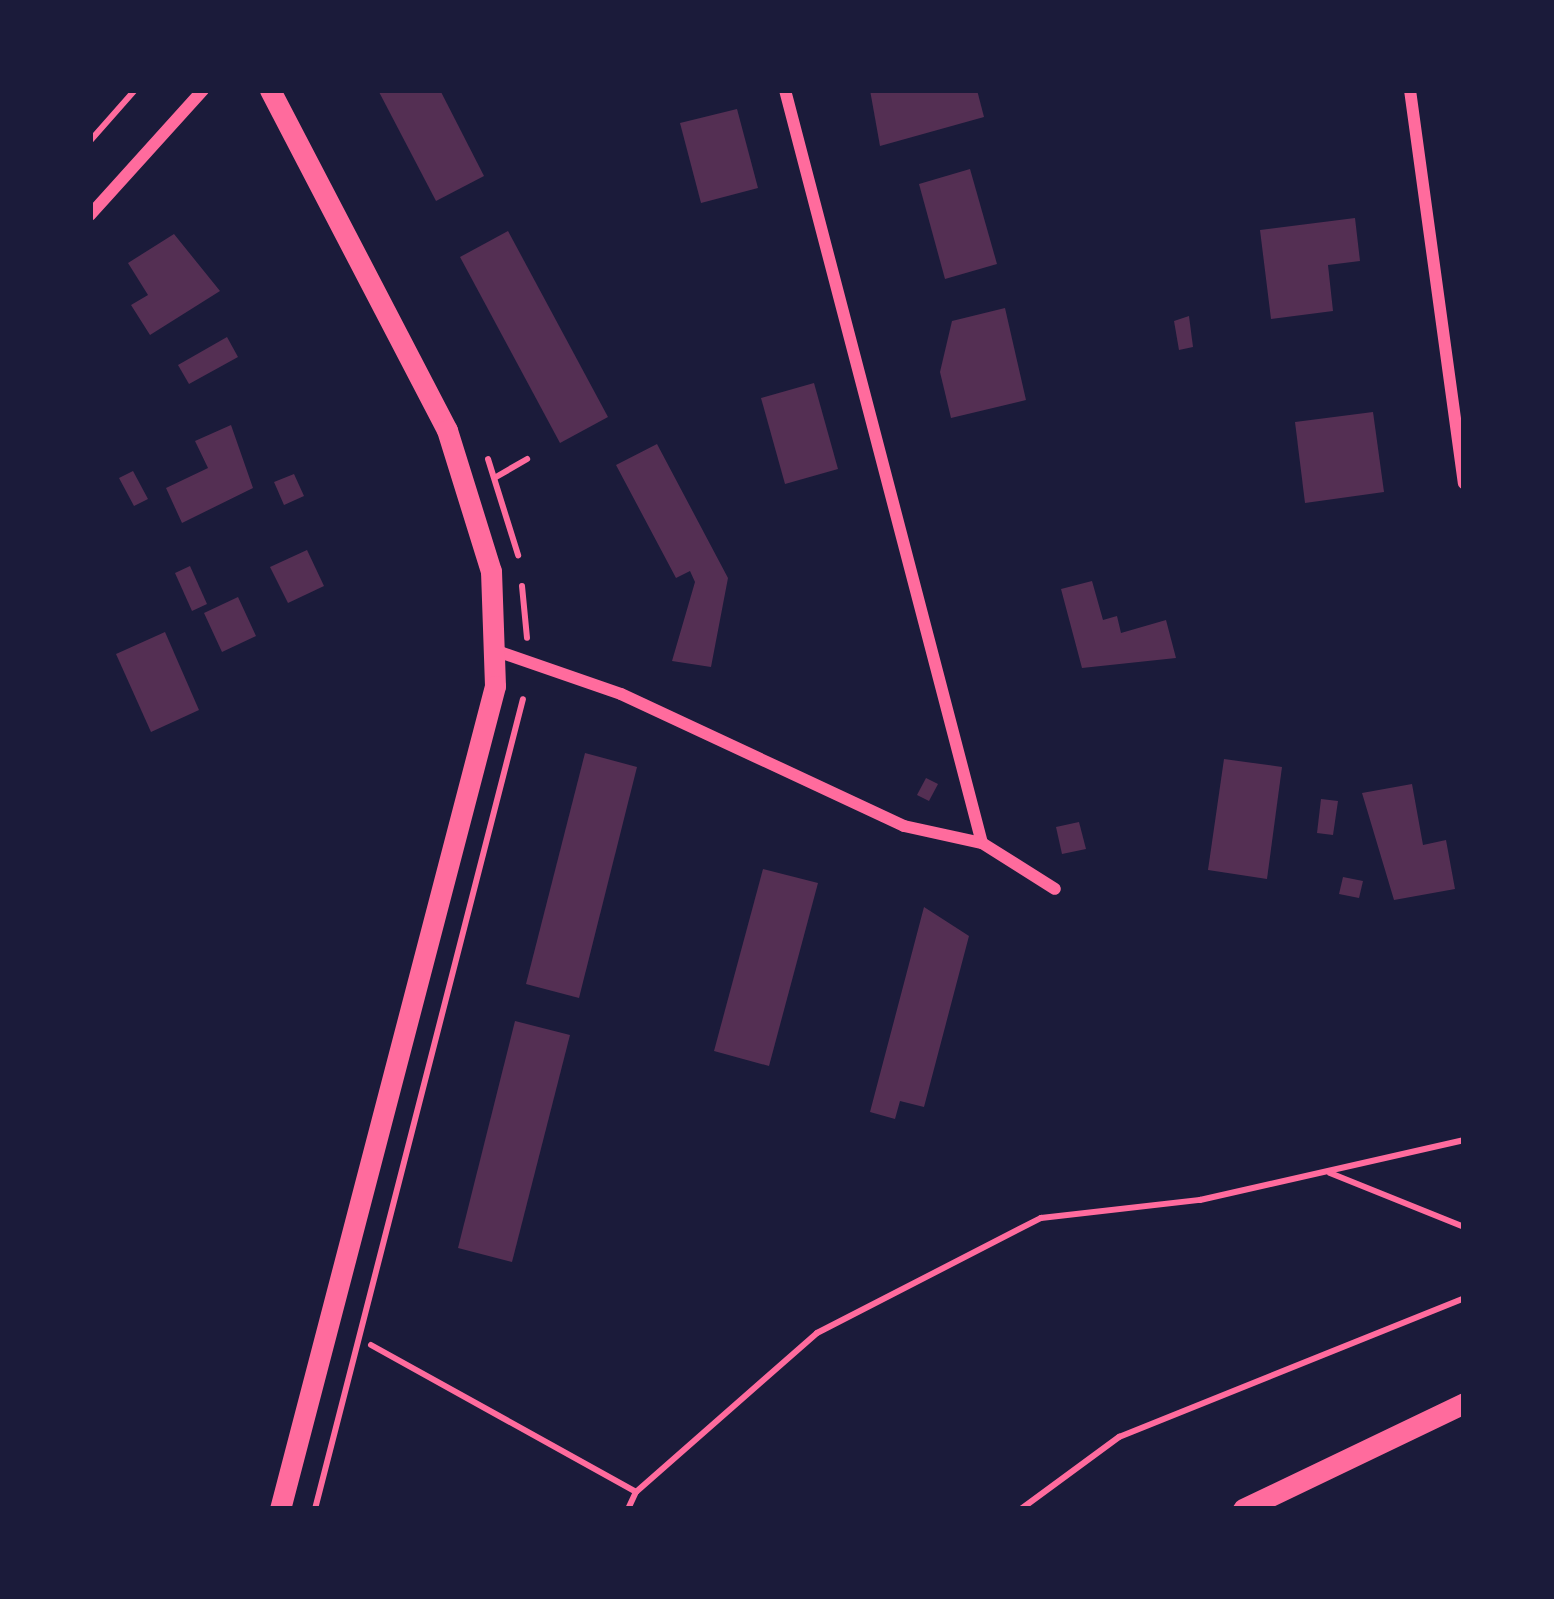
<!DOCTYPE html>
<html>
<head>
<meta charset="utf-8">
<style>
	body { margin:0 }
	#map { position:relative; width:1554px; height:1599px; overflow:hidden; background:#1b1b3a; font-family:Lato,sans-serif }
	div>[style] { position:absolute }
	.building>* { inset:0; background:#542f53 }
	.path>* { height:6px; margin:-3px; padding:0 3px; transform-origin:3px; border-radius:3px; background:#ff6b9d }
	.minor>* { height:12px; margin:-6px; padding:0 6px; transform-origin:6px; border-radius:6px; background:#ff6b9d }
	.secondary>* { height:21px; margin:-10.5px; padding:0 10.5px; transform-origin:10.5px; border-radius:10.5px; background:#ff6b9d }
	span { translate:-50% -50%; white-space:nowrap; text-align:center; line-height:1.15; -webkit-text-stroke:12px #1b1b3a; paint-order:stroke }
	.frame { position:absolute; inset:0; border:93px solid #1b1b3a; pointer-events:none }
</style>
</head>
<body>
<div id="map">
	<div class="building">
		<i style="clip-path:polygon(378px 90px,440px 90px,484px 176px,436px 201px)"></i>
		<i style="clip-path:polygon(870px 90px,977px 90px,984px 117px,880px 146px)"></i>
		<i style="clip-path:polygon(737px 109px,758px 188px,701px 203px,680px 123px)"></i>
		<i style="clip-path:polygon(970px 169px,997px 264px,945px 279px,919px 184px)"></i>
		<i style="clip-path:polygon(1355px 218px,1360px 261px,1328px 265px,1333px 311px,1271px 319px,1260px 230px)"></i>
		<i style="clip-path:polygon(508px 231px,608px 417px,560px 443px,460px 257px)"></i>
		<i style="clip-path:polygon(174px 234px,220px 291px,150px 335px,131px 305px,148px 295px,128px 263px)"></i>
		<i style="clip-path:polygon(1005px 308px,1026px 400px,951px 418px,940px 372px,952px 321px)"></i>
		<i style="clip-path:polygon(1189px 316px,1193px 347px,1179px 350px,1174px 321px)"></i>
		<i style="clip-path:polygon(227px 337px,238px 357px,189px 384px,178px 365px)"></i>
		<i style="clip-path:polygon(814px 383px,838px 469px,785px 484px,761px 398px)"></i>
		<i style="clip-path:polygon(1373px 412px,1384px 492px,1305px 503px,1295px 422px)"></i>
		<i style="clip-path:polygon(231px 425px,253px 488px,182px 523px,166px 488px,208px 468px,195px 441px)"></i>
		<i style="clip-path:polygon(657px 444px,728px 578px,711px 667px,672px 661px,695px 582px,690px 571px,676px 578px,616px 465px)"></i>
		<i style="clip-path:polygon(133px 471px,148px 499px,134px 506px,119px 478px)"></i>
		<i style="clip-path:polygon(294px 474px,304px 496px,284px 505px,274px 482px)"></i>
		<i style="clip-path:polygon(307px 550px,324px 586px,288px 603px,270px 567px)"></i>
		<i style="clip-path:polygon(190px 566px,207px 604px,192px 611px,175px 573px)"></i>
		<i style="clip-path:polygon(1092px 581px,1103px 620px,1117px 616px,1121px 633px,1166px 620px,1176px 658px,1082px 668px,1061px 589px)"></i>
		<i style="clip-path:polygon(238px 597px,256px 636px,222px 652px,204px 613px)"></i>
		<i style="clip-path:polygon(165px 632px,199px 710px,151px 732px,116px 654px)"></i>
		<i style="clip-path:polygon(585px 753px,637px 767px,579px 998px,526px 984px)"></i>
		<i style="clip-path:polygon(1224px 759px,1282px 767px,1267px 879px,1208px 870px)"></i>
		<i style="clip-path:polygon(926px 778px,938px 784px,929px 801px,917px 795px)"></i>
		<i style="clip-path:polygon(1412px 784px,1423px 845px,1446px 840px,1455px 889px,1394px 900px,1362px 793px)"></i>
		<i style="clip-path:polygon(1321px 799px,1338px 801px,1333px 835px,1317px 833px)"></i>
		<i style="clip-path:polygon(1079px 822px,1086px 849px,1062px 854px,1056px 827px)"></i>
		<i style="clip-path:polygon(763px 869px,818px 883px,769px 1066px,714px 1051px)"></i>
		<i style="clip-path:polygon(1343px 877px,1363px 881px,1359px 898px,1339px 894px)"></i>
		<i style="clip-path:polygon(924px 907px,969px 936px,924px 1107px,900px 1101px,895px 1119px,870px 1112px)"></i>
		<i style="clip-path:polygon(515px 1021px,570px 1035px,512px 1262px,458px 1248px)"></i>
	</div>
	<div class="path">
		<i style="left:90px;top:141px;width:68px;rotate:-48.6deg"></i>
		<i style="left:488px;top:459px;width:101px;rotate:72.6deg"></i>
		<i style="left:496px;top:477px;width:36px;rotate:-30deg"></i>
		<i style="left:522px;top:586px;width:52px;rotate:84.5deg"></i>
		<i style="left:1330px;top:1173px;width:144px;rotate:21.9deg"></i>
		<i style="left:371px;top:1345px;width:303px;rotate:29deg"></i>
		<i style="left:636px;top:1492px;width:241px;rotate:-41.3deg"></i>
		<i style="left:817px;top:1333px;width:252px;rotate:-27.2deg"></i>
		<i style="left:1041px;top:1218px;width:160px;rotate:-6.5deg"></i>
		<i style="left:1200px;top:1200px;width:271px;rotate:-12.8deg"></i>
		<i style="left:315px;top:1509px;width:836px;rotate:-75.6deg"></i>
		<i style="left:628px;top:1509px;width:19px;rotate:-65deg"></i>
		<i style="left:1021px;top:1509px;width:122px;rotate:-36.3deg"></i>
		<i style="left:1119px;top:1437px;width:372px;rotate:-21.9deg"></i>
	</div>
	<div class="minor">
		<i style="left:785px;top:90px;width:778px;rotate:75.34deg"></i>
		<i style="left:1410px;top:90px;width:397px;rotate:82.2deg"></i>
		<i style="left:90px;top:215px;width:169px;rotate:-47.9deg"></i>
		<i style="left:494px;top:650px;width:134px;rotate:19.1deg"></i>
		<i style="left:621px;top:694px;width:312px;rotate:25deg"></i>
		<i style="left:904px;top:826px;width:80px;rotate:12.3deg"></i>
		<i style="left:982px;top:843px;width:86px;rotate:32.2deg"></i>
	</div>
	<div class="secondary">
		<i style="left:270px;top:90px;width:383px;rotate:62.5deg"></i>
		<i style="left:447px;top:430px;width:148px;rotate:72.7deg"></i>
		<i style="left:491px;top:571px;width:115px;rotate:88deg"></i>
		<i style="left:495px;top:686px;width:851px;rotate:104.64deg"></i>
		<i style="left:1243px;top:1509px;width:245px;rotate:-25.6deg"></i>
	</div>
	<div class="frame"></div>
</div>
</body>
</html>
